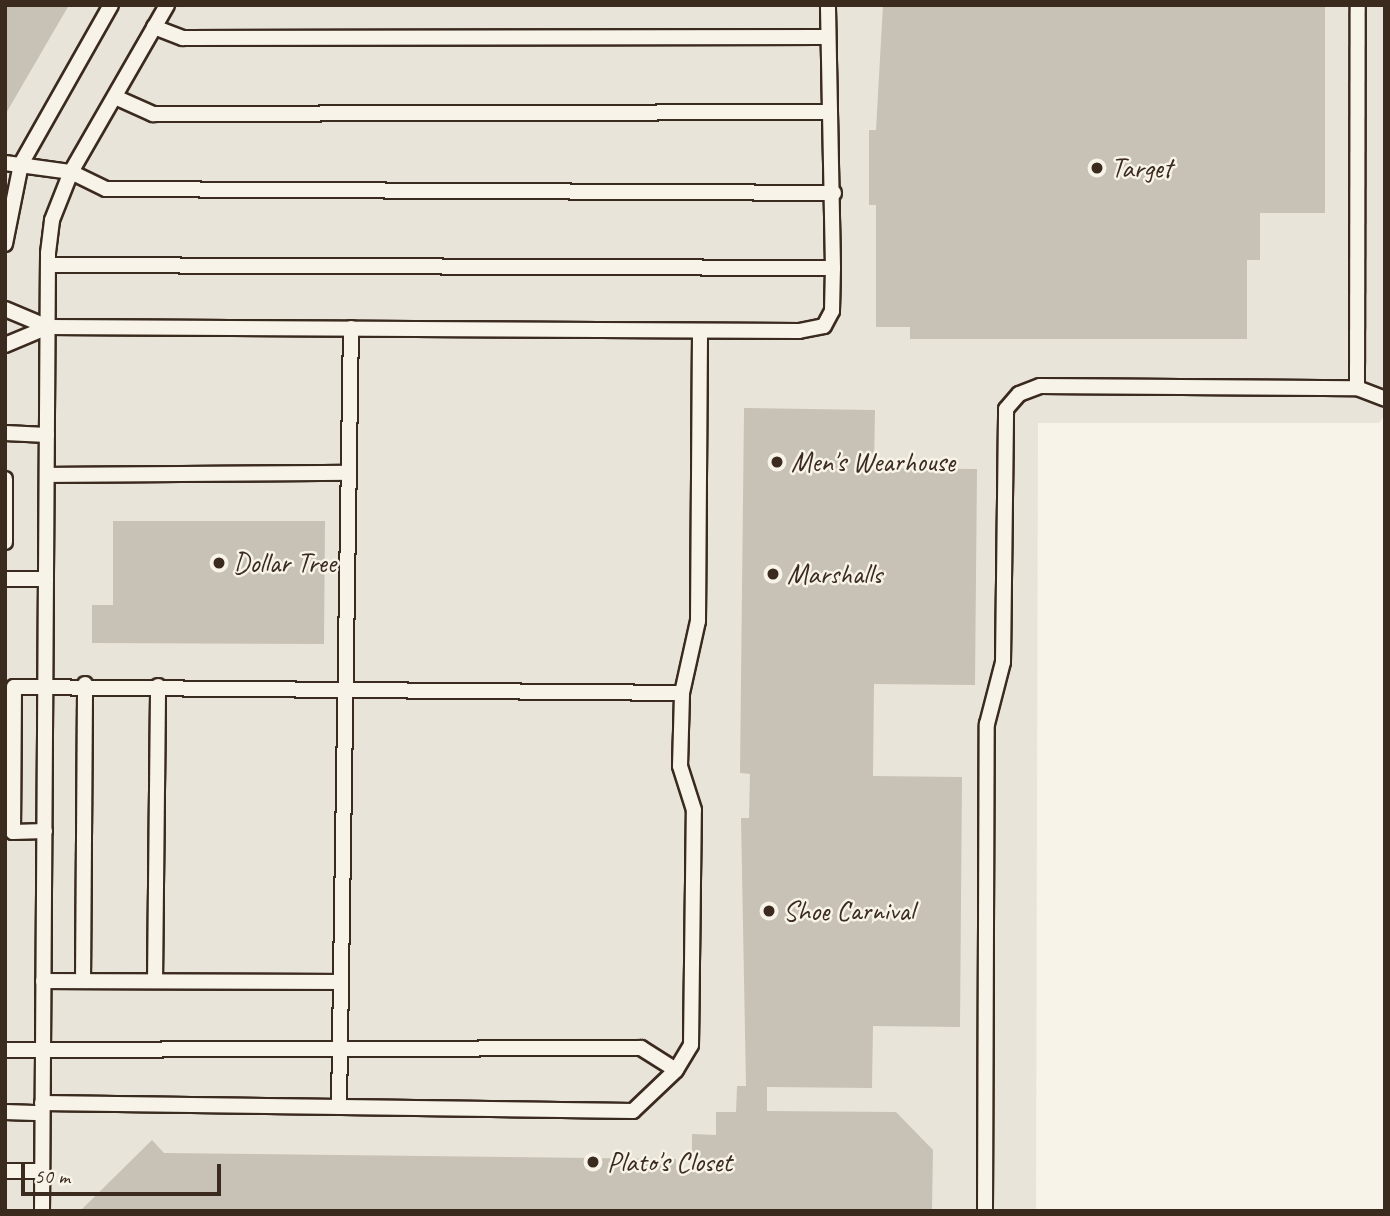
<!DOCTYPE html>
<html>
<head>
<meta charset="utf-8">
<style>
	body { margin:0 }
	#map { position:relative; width:1390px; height:1216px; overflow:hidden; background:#f7f3e8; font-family:Caveat,sans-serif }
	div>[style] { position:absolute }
	.built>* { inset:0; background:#e9e4d9 }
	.building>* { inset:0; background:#c8c1b6 }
	.roads { filter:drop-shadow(2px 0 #3b2a1e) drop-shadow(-2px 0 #3b2a1e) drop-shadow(0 2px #3b2a1e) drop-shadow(0 -2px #3b2a1e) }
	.service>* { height:14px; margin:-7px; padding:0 7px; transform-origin:7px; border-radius:7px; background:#f7f3e8 }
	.dots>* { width:19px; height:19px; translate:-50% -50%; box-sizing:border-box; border:4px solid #f7f3e8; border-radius:50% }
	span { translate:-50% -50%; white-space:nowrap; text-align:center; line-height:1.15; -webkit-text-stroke:5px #f7f3e8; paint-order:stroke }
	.poi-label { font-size:28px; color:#3b2a1e }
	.left { translate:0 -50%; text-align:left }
	.frame { position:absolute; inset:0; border:7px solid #3b2a1e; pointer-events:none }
	.scale { position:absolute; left:21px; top:1164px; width:200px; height:32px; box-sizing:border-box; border:4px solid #3b2a1e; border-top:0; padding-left:9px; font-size:21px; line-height:24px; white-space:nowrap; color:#3b2a1e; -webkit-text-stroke:5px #f7f3e8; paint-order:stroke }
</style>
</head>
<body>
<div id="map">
	<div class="built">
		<i style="clip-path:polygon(5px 5px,1385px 5px,1385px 415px,1379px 423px,1038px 423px,1036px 1211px,5px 1211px)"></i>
	</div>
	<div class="building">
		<i style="clip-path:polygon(5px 5px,69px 5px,5px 115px)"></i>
		<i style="clip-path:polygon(883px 5px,1325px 5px,1325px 213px,1260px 213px,1260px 260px,1247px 260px,1247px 339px,910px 339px,910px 327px,876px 327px,876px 205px,869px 205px,869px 130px,876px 130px)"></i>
		<i style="clip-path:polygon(744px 408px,875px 410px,874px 468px,977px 469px,975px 685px,874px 684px,873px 776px,962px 777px,960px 1027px,873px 1026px,872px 1088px,767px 1087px,767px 1111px,896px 1112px,933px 1150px,932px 1211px,80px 1211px,152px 1140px,164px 1153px,676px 1159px,676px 1170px,692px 1170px,692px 1134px,716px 1135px,716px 1112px,736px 1112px,737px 1086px,746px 1086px,741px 818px,749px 818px,750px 774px,740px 773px)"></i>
		<i style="clip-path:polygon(113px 521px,325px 521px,324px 644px,92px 643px,92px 605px,113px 605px)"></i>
	</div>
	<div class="roads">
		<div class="service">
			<i style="left:154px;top:27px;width:31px;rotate:21deg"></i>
			<i style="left:183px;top:38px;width:645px;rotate:-0.09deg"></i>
			<i style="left:115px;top:97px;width:42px;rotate:24.1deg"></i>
			<i style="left:153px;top:114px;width:677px;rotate:-0.17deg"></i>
			<i style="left:5px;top:163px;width:67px;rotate:7.8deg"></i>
			<i style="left:71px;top:172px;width:39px;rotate:26deg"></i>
			<i style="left:106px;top:189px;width:728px;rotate:0.31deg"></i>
			<i style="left:5px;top:244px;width:82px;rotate:-78.7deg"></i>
			<i style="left:21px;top:164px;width:183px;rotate:-60.5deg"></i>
			<i style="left:48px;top:265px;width:785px;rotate:0.22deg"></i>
			<i style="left:5px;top:309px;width:47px;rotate:22.7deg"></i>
			<i style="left:48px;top:327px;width:751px;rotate:0.31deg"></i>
			<i style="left:799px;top:331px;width:25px;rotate:-11deg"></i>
			<i style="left:824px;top:326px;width:17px;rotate:-62deg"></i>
			<i style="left:832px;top:311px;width:43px;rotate:-88.7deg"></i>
			<i style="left:833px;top:268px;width:263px;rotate:-91.1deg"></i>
			<i style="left:5px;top:345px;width:47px;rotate:-22.7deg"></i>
			<i style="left:1357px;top:388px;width:383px;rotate:-89.9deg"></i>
			<i style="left:5px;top:433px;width:42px;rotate:2.7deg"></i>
			<i style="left:47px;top:475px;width:302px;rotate:-0.4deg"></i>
			<i style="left:5px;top:479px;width:63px;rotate:90deg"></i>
			<i style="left:5px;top:579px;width:41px"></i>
			<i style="left:45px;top:831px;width:32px;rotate:178deg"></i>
			<i style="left:13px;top:832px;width:145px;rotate:-89.6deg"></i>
			<i style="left:14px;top:687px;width:668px;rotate:0.51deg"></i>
			<i style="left:43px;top:981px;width:298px;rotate:0.2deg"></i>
			<i style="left:83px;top:981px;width:297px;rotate:-89.6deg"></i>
			<i style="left:155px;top:981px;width:295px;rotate:-89.4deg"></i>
			<i style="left:5px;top:1050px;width:636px;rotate:-0.18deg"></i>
			<i style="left:641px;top:1048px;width:41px;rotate:32.2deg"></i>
			<i style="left:42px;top:1103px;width:591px;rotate:0.78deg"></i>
			<i style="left:633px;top:1111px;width:59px;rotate:-43.6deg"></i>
			<i style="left:676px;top:1070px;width:29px;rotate:-59deg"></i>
			<i style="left:691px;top:1045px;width:235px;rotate:-89.3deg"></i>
			<i style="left:694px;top:810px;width:46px;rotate:-107.7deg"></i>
			<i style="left:680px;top:766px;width:73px;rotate:-88.4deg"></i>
			<i style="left:682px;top:693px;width:74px;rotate:-77.5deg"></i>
			<i style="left:698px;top:621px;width:290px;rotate:-89.6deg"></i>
			<i style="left:339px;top:1107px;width:779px;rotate:-89.12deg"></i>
			<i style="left:5px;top:1112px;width:37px;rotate:2deg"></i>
			<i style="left:5px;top:1171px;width:37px"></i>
			<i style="left:42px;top:1211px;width:958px;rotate:-89.64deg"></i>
			<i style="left:48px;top:253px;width:33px;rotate:-83deg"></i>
			<i style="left:52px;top:220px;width:52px;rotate:-68.4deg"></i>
			<i style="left:71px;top:172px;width:193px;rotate:-60.1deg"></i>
			<i style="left:985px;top:1211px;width:487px;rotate:-89.8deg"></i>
			<i style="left:987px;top:724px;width:64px;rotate:-75.5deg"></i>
			<i style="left:1003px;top:662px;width:253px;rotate:-89.3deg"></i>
			<i style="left:1006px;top:409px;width:20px;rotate:-49deg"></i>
			<i style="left:1019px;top:394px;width:22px;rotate:-21deg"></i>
			<i style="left:1040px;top:386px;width:317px;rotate:0.4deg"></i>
			<i style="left:1357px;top:388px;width:30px;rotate:21deg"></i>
		</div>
	</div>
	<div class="dots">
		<i style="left:1097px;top:168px;background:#3b2a1e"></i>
		<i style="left:777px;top:462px;background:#3b2a1e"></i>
		<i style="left:219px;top:563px;background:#3b2a1e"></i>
		<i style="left:773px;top:574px;background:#3b2a1e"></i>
		<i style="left:769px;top:911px;background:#3b2a1e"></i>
		<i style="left:593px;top:1162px;background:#3b2a1e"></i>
	</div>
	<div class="poi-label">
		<span class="left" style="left:1111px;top:168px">Target</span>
		<span class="left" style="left:791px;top:462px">Men's Wearhouse</span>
		<span class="left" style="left:233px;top:563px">Dollar Tree</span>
		<span class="left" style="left:787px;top:574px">Marshalls</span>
		<span class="left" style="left:783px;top:911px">Shoe Carnival</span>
		<span class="left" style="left:607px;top:1162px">Plato's Closet</span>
	</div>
	<div class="frame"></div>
	<div class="scale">50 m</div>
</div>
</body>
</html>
